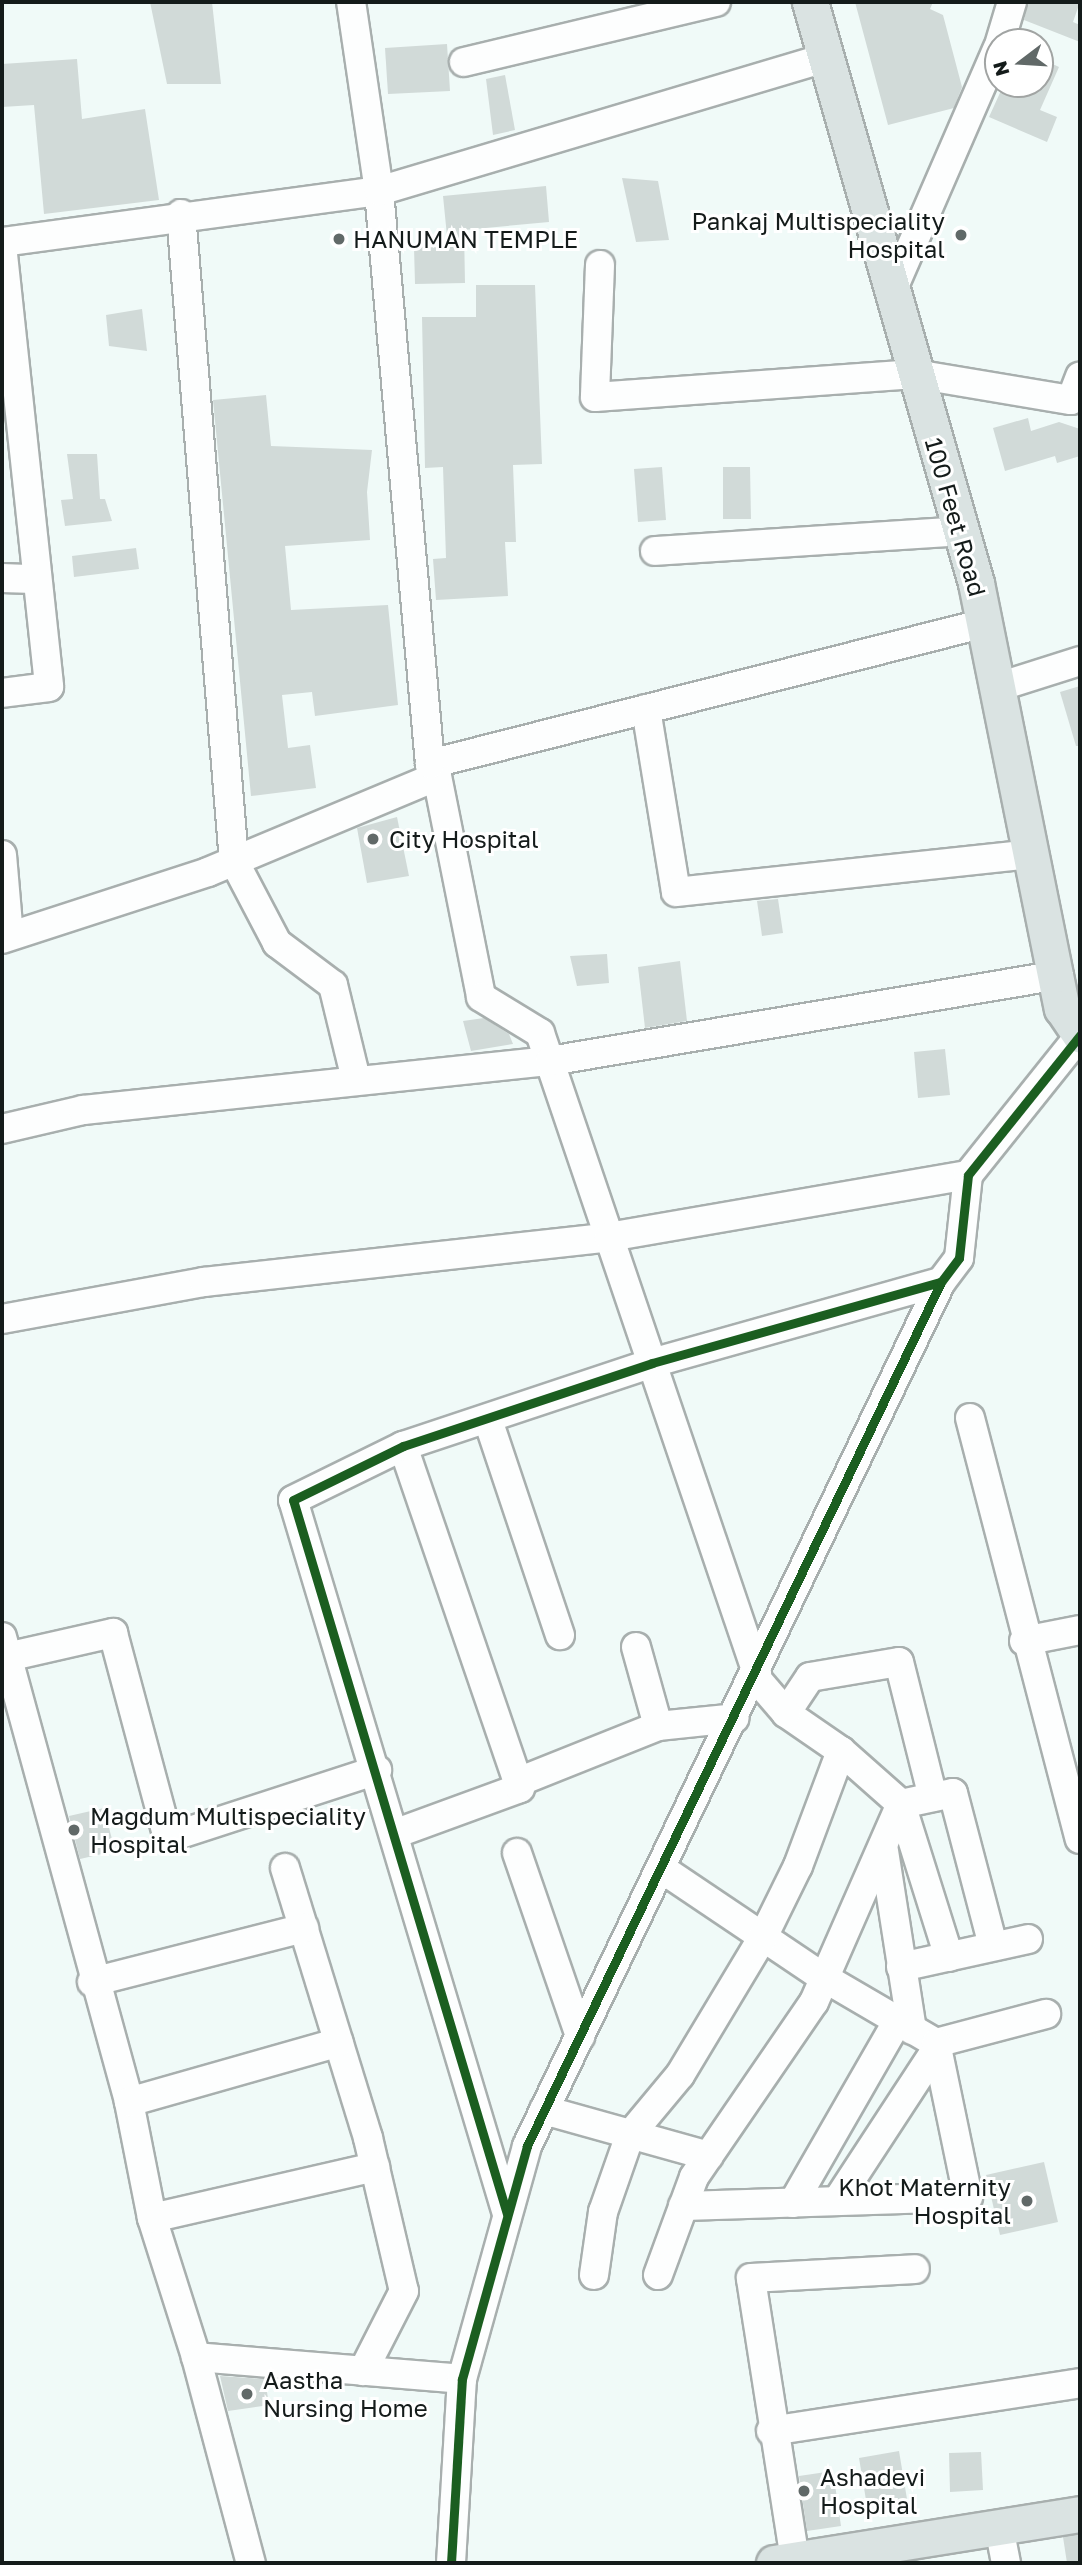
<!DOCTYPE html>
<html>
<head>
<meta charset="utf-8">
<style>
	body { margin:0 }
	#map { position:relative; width:1082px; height:2565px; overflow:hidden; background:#f0faf8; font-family:"Golos Text",sans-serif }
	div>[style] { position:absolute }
	.building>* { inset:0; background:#d1dad8 }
	.roads { filter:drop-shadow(2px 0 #a8afae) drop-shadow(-2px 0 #a8afae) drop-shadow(0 2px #a8afae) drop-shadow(0 -2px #a8afae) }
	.minor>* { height:28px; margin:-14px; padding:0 14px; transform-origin:14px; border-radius:14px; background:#fdfefe }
	.major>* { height:35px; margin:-17.5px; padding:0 17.5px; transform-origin:17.5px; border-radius:17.5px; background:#dae3e2 }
	.cycleway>* { height:9px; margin:-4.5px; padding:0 4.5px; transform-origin:4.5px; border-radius:4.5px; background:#1b5e20 }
	.dots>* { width:19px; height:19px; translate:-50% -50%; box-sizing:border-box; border:4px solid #fff; border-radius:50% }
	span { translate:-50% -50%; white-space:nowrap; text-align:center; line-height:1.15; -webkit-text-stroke:6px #fff; paint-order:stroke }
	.poi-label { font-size:24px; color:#141b1a }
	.right { translate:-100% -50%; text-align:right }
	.left { translate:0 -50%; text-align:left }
	.street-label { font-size:24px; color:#141b1a }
	.frame { position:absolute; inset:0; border:4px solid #141b1a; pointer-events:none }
	.north { position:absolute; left:984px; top:28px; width:70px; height:70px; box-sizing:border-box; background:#fff; border:2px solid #a1a4a3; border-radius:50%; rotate:253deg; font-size:19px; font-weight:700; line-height:28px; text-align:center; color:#141b1a }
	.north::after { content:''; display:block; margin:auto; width:24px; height:32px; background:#616968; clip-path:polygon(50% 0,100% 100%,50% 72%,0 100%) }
</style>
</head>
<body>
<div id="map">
	<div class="building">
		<i style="clip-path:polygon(150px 2px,212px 2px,221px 84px,167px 84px)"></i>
		<i style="clip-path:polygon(855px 2px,933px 2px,930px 9px,943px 15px,962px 87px,954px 108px,888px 125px)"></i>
		<i style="clip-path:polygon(1028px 2px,1080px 2px,1073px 22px,1080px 25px,1080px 42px,1024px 20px)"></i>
		<i style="clip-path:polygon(447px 44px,450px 91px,388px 94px,385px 48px)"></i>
		<i style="clip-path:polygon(1040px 58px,1059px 67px,1040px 110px,1057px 117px,1047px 142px,989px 117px,1004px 84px,1040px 84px)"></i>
		<i style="clip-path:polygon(77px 59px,82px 119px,145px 109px,159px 200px,44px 214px,34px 105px,2px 107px,2px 64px)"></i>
		<i style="clip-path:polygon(505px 75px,515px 130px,493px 135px,486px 79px)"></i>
		<i style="clip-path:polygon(622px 178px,658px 181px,669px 240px,636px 242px)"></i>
		<i style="clip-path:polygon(546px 186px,549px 222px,464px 230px,465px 283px,415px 284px,414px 247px,448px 246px,443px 196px)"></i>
		<i style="clip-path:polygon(476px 285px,535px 285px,542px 464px,513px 465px,516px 542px,505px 542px,508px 596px,436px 600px,433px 559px,446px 558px,443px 467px,425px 468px,422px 317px,476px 317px)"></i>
		<i style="clip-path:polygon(142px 309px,147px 351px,109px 346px,106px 315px)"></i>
		<i style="clip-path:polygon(266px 395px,271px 446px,372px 450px,367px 492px,370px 540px,285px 546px,291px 610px,388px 605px,398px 705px,315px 716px,312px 692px,282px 695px,288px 748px,310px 745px,316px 788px,251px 796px,213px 400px)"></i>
		<i style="clip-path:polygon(1028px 418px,1031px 431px,1059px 422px,1080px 429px,1080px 456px,1057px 463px,1055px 456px,1005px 471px,993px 428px)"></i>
		<i style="clip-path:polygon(67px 454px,97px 454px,100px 499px,105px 499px,112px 521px,65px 526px,61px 500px,73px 499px)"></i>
		<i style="clip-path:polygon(662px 467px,666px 520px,638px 522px,634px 469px)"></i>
		<i style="clip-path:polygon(723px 467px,750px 467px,751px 519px,723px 519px)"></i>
		<i style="clip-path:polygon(136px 548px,139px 569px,74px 577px,72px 556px)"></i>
		<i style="clip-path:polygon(1080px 686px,1080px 746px,1076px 746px,1060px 692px)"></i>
		<i style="clip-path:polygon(397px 817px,409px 876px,367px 883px,357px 828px)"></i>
		<i style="clip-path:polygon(778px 899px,783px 933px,762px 936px,757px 901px)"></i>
		<i style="clip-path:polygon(607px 954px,609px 983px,577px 986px,570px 956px)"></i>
		<i style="clip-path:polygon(680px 961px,687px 1021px,645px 1028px,638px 967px)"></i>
		<i style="clip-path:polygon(484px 1018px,509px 1034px,513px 1044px,471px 1051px,463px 1021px)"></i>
		<i style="clip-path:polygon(945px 1049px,950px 1095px,918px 1098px,914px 1052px)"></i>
		<i style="clip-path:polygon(104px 1808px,115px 1851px,80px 1859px,69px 1816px)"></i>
		<i style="clip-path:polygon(1044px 2162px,1058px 2222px,1000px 2235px,986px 2175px)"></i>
		<i style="clip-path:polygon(220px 2376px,265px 2379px,269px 2405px,228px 2411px)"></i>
		<i style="clip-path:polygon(899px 2451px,907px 2499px,867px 2506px,859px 2458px)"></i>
		<i style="clip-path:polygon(981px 2452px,983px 2490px,950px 2492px,949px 2453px)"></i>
		<i style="clip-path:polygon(833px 2471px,841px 2526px,807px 2531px,799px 2476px)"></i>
		<i style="clip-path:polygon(1080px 2534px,1080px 2563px,1067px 2563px,1063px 2537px)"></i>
	</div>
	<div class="roads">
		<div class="minor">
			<i style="left:1000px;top:42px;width:42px;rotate:-73.3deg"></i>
			<i style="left:464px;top:62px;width:259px;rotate:-13.4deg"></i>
			<i style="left:181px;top:214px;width:649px;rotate:85.32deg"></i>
			<i style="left:234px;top:861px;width:93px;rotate:62.3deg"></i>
			<i style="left:277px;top:943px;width:70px;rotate:36.9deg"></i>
			<i style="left:333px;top:985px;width:97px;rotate:76.3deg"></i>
			<i style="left:2px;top:242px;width:380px;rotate:-7.7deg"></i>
			<i style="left:379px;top:191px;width:464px;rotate:-16.6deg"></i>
			<i style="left:2px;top:245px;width:444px;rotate:83.9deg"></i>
			<i style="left:49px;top:687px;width:47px;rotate:172.7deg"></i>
			<i style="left:600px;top:265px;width:132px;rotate:92.2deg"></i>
			<i style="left:595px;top:397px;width:321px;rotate:-4.1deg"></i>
			<i style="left:915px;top:374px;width:158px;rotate:9.5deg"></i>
			<i style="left:1071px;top:400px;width:25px;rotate:-69deg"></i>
			<i style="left:892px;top:291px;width:266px;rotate:-66.5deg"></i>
			<i style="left:655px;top:551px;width:307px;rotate:-3.7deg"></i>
			<i style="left:2px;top:578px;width:32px;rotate:2deg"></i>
			<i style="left:998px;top:687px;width:86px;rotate:-17.6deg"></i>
			<i style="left:646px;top:709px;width:185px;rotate:80.7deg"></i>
			<i style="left:676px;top:892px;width:359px;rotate:-6.1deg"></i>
			<i style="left:430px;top:764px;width:573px;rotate:-14.25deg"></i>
			<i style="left:437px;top:776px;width:225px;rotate:78.7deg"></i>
			<i style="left:481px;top:997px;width:69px;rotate:31.4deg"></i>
			<i style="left:540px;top:1033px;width:676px;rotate:71.27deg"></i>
			<i style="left:2px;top:855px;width:81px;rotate:85.1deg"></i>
			<i style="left:2px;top:939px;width:217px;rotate:-18deg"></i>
			<i style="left:208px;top:872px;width:248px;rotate:-22.7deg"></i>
			<i style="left:437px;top:776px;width:14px;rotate:-120deg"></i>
			<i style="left:430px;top:764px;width:575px;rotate:-95.09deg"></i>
			<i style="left:379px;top:191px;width:191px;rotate:-98.4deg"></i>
			<i style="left:2px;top:1129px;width:83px;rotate:-13.2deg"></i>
			<i style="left:83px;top:1110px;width:470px;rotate:-6deg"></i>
			<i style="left:550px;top:1061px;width:516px;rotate:-9.59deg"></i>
			<i style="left:2px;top:1319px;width:205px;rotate:-10.4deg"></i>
			<i style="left:204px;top:1282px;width:407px;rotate:-6.3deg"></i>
			<i style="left:609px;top:1237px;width:364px;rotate:-9.8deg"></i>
			<i style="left:970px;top:1418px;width:435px;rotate:75.4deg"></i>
			<i style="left:488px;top:1420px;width:227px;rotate:71.5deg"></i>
			<i style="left:2px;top:1637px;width:482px;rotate:74.7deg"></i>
			<i style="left:129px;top:2102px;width:118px;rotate:78.8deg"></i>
			<i style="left:152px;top:2218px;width:146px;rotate:72.4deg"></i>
			<i style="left:196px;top:2357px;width:213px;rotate:75.1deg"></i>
			<i style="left:1024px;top:1641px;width:57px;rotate:-11.1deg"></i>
			<i style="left:636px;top:1647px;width:82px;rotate:74.4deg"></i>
			<i style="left:7px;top:1657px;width:109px;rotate:-12.8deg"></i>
			<i style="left:113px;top:1633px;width:212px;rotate:75deg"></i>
			<i style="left:168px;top:1838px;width:220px;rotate:-18deg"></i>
			<i style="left:786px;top:1713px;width:43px;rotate:-56.3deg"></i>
			<i style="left:810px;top:1677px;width:90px;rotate:-9.6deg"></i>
			<i style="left:899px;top:1662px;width:139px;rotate:75.9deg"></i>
			<i style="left:518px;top:1782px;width:151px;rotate:-21.8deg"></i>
			<i style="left:658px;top:1726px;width:77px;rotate:-5.9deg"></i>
			<i style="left:397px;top:1833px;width:131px;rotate:-20.1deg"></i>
			<i style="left:520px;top:1788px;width:361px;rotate:-108.9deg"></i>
			<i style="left:884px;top:1851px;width:181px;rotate:81.1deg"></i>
			<i style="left:517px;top:1853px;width:194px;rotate:71deg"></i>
			<i style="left:285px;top:1868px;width:282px;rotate:72.9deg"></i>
			<i style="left:368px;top:2138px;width:157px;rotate:76.8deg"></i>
			<i style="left:404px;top:2291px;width:90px;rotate:117.1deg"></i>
			<i style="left:662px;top:1869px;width:194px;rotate:33.9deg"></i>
			<i style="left:823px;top:1977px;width:131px;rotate:30.3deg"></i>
			<i style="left:936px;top:2043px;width:114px;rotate:-14.8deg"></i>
			<i style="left:949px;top:1957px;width:160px;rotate:-107.4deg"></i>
			<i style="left:901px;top:1804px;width:53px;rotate:-11.9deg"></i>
			<i style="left:953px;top:1793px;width:158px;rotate:75.3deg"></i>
			<i style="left:901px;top:1967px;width:130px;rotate:-12.4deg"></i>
			<i style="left:92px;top:1982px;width:219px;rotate:-14.3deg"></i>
			<i style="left:129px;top:2102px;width:218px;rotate:-15.9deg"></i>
			<i style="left:544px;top:2110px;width:171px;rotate:15.6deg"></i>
			<i style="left:837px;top:2201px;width:183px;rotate:-56.8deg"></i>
			<i style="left:793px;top:2203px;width:209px;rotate:-60.1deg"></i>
			<i style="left:683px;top:2206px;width:285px;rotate:-1.8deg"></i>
			<i style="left:968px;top:2197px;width:157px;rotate:-101.7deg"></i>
			<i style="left:507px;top:2214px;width:745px;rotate:-106.68deg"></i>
			<i style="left:293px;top:1500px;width:123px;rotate:-26.1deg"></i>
			<i style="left:403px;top:1446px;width:262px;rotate:-18.4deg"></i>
			<i style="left:652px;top:1363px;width:300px;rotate:-15.7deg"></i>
			<i style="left:152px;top:2218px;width:229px;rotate:-12.9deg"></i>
			<i style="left:594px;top:2275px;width:64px;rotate:-81.9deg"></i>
			<i style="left:603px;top:2212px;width:82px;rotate:-70.7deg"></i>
			<i style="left:630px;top:2135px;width:78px;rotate:-50.2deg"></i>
			<i style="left:680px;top:2075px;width:161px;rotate:-59deg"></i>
			<i style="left:763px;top:1937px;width:79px;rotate:-63.8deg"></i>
			<i style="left:798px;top:1866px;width:123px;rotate:-69.5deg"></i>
			<i style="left:658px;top:2275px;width:104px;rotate:-69.8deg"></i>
			<i style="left:694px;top:2177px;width:212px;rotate:-55.6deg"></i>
			<i style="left:814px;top:2002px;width:216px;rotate:-66.3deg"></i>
			<i style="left:901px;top:1804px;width:80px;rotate:-138.5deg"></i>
			<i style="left:841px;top:1751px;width:67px;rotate:-145.4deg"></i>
			<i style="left:786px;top:1713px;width:48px;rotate:-130.7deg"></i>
			<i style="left:196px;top:2357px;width:267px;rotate:4.7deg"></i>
			<i style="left:771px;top:2431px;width:313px;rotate:-8.8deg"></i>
			<i style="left:999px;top:2527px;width:37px;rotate:79deg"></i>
			<i style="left:795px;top:2560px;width:285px;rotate:-98.9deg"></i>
			<i style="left:751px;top:2278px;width:164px;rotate:-3.1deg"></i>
			<i style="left:451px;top:2563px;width:184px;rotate:-86.6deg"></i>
			<i style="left:462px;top:2379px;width:242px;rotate:-74.4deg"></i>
			<i style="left:527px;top:2146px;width:958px;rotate:-64.4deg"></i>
			<i style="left:941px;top:1282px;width:30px;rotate:-53deg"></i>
			<i style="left:959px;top:1258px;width:83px;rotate:-83.8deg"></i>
			<i style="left:968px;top:1175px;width:179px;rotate:-51.3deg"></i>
		</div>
		<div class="major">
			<i style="left:810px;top:2px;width:604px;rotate:74.05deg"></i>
			<i style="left:976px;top:583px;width:434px;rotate:78.6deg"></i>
			<i style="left:1062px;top:1008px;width:32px;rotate:56deg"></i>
			<i style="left:774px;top:2563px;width:310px;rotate:-9.1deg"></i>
		</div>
	</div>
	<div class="cycleway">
		<i style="left:507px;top:2214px;width:745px;rotate:-106.68deg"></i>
		<i style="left:293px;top:1500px;width:123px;rotate:-26.1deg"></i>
		<i style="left:403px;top:1446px;width:262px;rotate:-18.4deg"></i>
		<i style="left:652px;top:1363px;width:300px;rotate:-15.7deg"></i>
		<i style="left:451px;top:2563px;width:184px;rotate:-86.6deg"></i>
		<i style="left:462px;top:2379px;width:242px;rotate:-74.4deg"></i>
		<i style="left:527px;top:2146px;width:958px;rotate:-64.4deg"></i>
		<i style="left:941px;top:1282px;width:30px;rotate:-53deg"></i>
		<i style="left:959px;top:1258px;width:83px;rotate:-83.8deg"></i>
		<i style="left:968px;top:1175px;width:179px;rotate:-51.3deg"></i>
	</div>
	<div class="dots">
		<i style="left:961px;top:235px;background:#616968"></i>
		<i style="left:339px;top:239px;background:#616968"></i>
		<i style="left:373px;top:839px;background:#616968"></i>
		<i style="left:74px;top:1830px;background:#616968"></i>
		<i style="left:1027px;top:2201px;background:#616968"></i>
		<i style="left:247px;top:2394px;background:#616968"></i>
		<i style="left:804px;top:2491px;background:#616968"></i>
	</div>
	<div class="poi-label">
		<span class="right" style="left:945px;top:235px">Pankaj Multispeciality<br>Hospital</span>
		<span class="left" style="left:353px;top:239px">HANUMAN TEMPLE</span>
		<span class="left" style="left:389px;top:839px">City Hospital</span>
		<span class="left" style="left:90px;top:1830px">Magdum Multispeciality<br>Hospital</span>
		<span class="right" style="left:1011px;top:2201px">Khot Maternity<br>Hospital</span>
		<span class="left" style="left:263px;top:2394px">Aastha<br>Nursing Home</span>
		<span class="left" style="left:820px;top:2491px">Ashadevi<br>Hospital</span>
	</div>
	<div class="street-label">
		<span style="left:956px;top:517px;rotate:74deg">100 Feet Road</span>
	</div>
	<div class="frame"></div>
	<div class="north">N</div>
</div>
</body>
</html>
